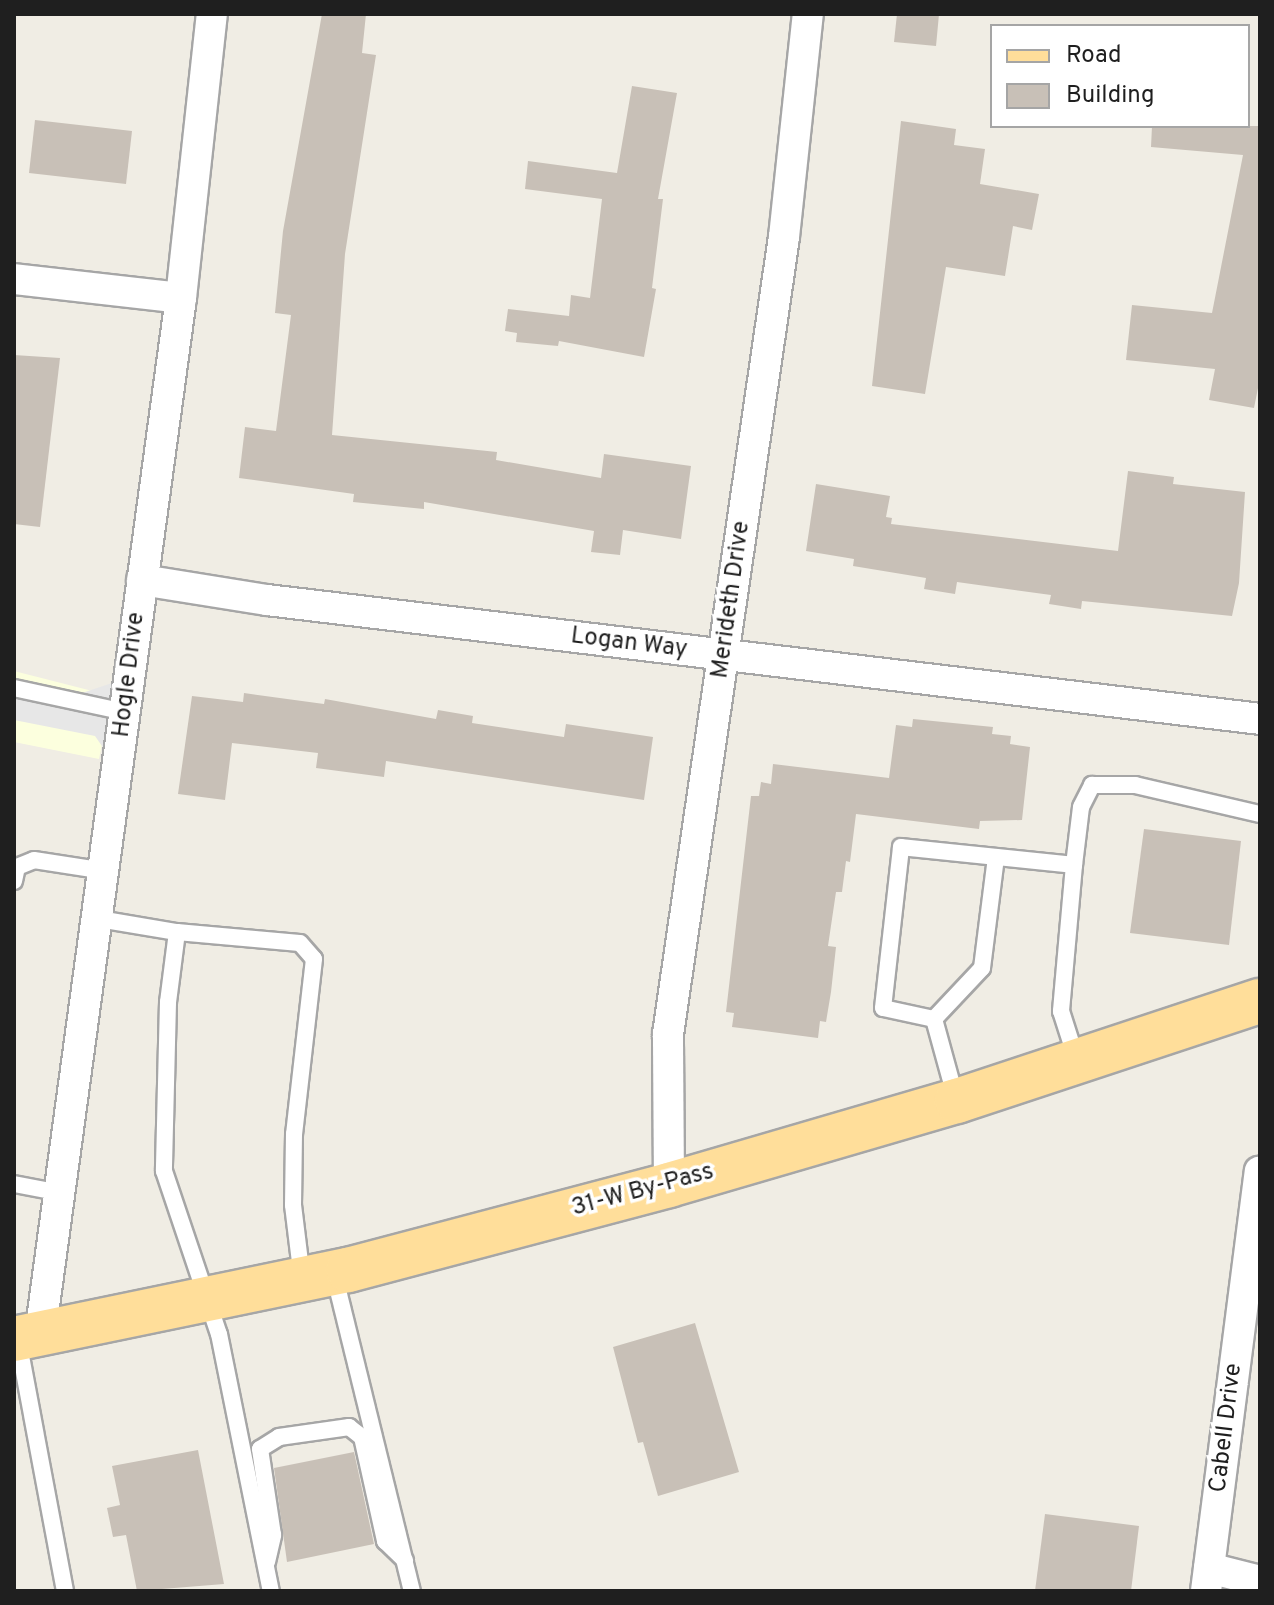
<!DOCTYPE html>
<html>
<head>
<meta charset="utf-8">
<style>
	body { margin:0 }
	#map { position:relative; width:1274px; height:1605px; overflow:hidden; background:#f0ede4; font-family:Overpass,sans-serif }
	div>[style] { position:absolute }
	.education>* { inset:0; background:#fcffde }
	.parking>* { inset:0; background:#e7e7e7 }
	.building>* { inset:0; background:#c8c0b7 }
	.roads { filter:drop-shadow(2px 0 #a6a6a6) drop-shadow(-2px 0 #a6a6a6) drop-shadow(0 2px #a6a6a6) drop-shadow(0 -2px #a6a6a6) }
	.lane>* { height:16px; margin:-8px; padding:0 8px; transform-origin:8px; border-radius:8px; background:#fff }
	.street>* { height:30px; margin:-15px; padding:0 15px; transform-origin:15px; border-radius:15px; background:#fff }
	.primary>* { height:44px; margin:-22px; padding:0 22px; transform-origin:22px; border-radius:22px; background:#ffde9a }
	span { translate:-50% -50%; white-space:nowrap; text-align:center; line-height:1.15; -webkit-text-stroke:7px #fff; paint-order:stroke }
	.street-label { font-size:24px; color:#1f1f1f }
	.frame { position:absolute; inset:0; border:16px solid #1f1f1f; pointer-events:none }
	.legend { position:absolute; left:990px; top:24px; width:260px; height:104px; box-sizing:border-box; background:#fff; border:2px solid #a5a5a5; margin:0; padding:10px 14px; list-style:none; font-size:24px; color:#1f1f1f }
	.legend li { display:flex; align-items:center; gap:16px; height:40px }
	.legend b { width:40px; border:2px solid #a5a5a5 }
</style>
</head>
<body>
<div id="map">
	<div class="education">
		<i style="clip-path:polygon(14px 671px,112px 696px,99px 759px,14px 742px)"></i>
	</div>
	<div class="parking">
		<i style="clip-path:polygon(115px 682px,104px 749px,95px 736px,14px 720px,14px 683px,76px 695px)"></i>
	</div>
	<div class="building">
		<i style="clip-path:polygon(322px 14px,366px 14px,362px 53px,376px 55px,345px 254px,332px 435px,497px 452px,496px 460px,601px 478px,604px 454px,691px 466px,681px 539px,623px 530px,620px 555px,591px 552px,594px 531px,424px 502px,424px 509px,353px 502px,354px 494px,239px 478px,245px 427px,276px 431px,291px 315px,275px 313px,283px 231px)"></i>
		<i style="clip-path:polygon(897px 14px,939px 14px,936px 46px,894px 42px)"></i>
		<i style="clip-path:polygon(632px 86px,677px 93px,658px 199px,663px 199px,652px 288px,656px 289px,644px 357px,559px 341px,558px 346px,516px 342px,517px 333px,505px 331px,508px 309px,569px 316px,571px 295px,590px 298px,602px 199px,525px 189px,528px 161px,617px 173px)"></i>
		<i style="clip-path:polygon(35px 120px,132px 131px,126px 184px,29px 173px)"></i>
		<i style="clip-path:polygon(901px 121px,956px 129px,954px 145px,985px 149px,980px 184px,1039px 194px,1032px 230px,1013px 226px,1005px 276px,946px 267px,925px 394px,872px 386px)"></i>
		<i style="clip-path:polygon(1152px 126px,1260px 126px,1260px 378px,1254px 408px,1209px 400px,1215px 369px,1126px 360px,1132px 305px,1212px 313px,1243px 155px,1151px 147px)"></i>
		<i style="clip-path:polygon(14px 355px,60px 358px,40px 527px,14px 524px)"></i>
		<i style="clip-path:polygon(1128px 471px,1174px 477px,1173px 484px,1245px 492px,1239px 583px,1232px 616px,1082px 601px,1081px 609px,1049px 604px,1051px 595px,957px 582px,955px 594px,924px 589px,926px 578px,853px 566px,854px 559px,806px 551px,816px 484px,890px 496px,886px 517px,892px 518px,891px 524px,1118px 551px)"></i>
		<i style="clip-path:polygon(244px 693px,324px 704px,325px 699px,436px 719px,438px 710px,473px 716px,472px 723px,564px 737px,566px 724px,653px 737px,644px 800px,386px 761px,384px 777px,316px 768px,318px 753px,232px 743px,225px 800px,178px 794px,192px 696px,243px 702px)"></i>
		<i style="clip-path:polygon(913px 719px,993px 727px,992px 734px,1011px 736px,1010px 744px,1030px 747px,1022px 820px,980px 821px,979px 829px,856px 814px,850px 862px,846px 861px,842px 892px,836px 892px,828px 946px,836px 947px,831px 992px,826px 1022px,820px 1021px,818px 1038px,732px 1027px,734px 1013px,726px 1012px,751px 796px,759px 796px,761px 782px,771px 784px,773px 764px,889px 778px,896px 725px,912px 727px)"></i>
		<i style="clip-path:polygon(1144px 829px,1241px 841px,1229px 945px,1130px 933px)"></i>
		<i style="clip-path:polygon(695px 1323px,739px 1472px,658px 1496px,643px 1442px,638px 1443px,613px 1347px)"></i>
		<i style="clip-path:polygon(198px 1450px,224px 1584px,137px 1591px,126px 1535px,113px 1537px,107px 1508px,120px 1505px,112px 1466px)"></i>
		<i style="clip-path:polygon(354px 1452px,374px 1544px,287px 1562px,274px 1468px)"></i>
		<i style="clip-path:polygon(1045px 1514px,1139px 1526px,1131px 1591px,1035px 1591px)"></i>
	</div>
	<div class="roads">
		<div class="lane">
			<i style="left:14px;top:688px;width:114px;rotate:12.2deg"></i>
			<i style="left:1074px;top:865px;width:58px;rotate:-83.1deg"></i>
			<i style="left:1081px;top:807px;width:25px;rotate:-63deg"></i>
			<i style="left:1092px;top:785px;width:43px"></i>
			<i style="left:1135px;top:785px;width:128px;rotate:13.1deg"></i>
			<i style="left:14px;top:881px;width:14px;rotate:-78deg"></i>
			<i style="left:17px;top:867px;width:18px;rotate:-22deg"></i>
			<i style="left:34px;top:860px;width:72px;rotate:8.8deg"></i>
			<i style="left:99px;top:919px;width:79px;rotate:9.5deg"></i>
			<i style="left:177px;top:932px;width:123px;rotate:5.1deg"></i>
			<i style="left:300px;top:943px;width:21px;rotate:49deg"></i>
			<i style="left:314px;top:959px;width:176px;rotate:96.5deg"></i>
			<i style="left:294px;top:1134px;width:71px;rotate:90.8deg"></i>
			<i style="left:293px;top:1205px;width:74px;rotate:83deg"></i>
			<i style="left:177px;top:932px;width:71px;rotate:97.3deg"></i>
			<i style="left:168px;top:1002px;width:169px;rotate:91.4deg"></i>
			<i style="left:164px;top:1171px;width:172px;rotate:71.4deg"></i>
			<i style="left:219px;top:1334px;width:262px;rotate:78.6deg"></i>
			<i style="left:934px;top:1019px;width:70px;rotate:-46.7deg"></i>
			<i style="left:982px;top:968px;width:112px;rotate:-82.8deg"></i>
			<i style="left:956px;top:1099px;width:83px;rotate:-105.4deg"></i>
			<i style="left:934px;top:1019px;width:52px;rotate:-167.8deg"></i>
			<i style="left:883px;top:1008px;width:162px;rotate:-83.6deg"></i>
			<i style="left:901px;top:847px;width:174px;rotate:5.9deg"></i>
			<i style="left:1074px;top:865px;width:147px;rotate:95.1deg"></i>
			<i style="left:1061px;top:1011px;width:49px;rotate:72.3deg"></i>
			<i style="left:14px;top:1184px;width:48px;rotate:10.8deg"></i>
			<i style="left:334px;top:1274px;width:326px;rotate:76.2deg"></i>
			<i style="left:18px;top:1340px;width:255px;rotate:79.4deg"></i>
			<i style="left:267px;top:1562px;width:28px;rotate:-77deg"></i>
			<i style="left:273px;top:1535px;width:87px;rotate:-98.6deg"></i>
			<i style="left:260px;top:1449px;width:22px;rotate:-32deg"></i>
			<i style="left:279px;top:1437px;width:71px;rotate:-8.1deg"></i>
			<i style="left:349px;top:1427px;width:16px;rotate:38deg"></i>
			<i style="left:362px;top:1437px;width:107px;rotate:77.5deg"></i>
			<i style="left:385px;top:1541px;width:28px;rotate:44deg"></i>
		</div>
		<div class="street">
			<i style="left:14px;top:279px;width:168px;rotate:6.5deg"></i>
			<i style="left:142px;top:580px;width:127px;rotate:9.1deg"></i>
			<i style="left:267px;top:600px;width:1000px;rotate:6.83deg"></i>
			<i style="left:669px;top:1185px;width:151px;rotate:-90.4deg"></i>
			<i style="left:668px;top:1034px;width:805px;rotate:-81.72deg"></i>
			<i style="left:784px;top:237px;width:224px;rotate:-83.9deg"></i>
			<i style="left:40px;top:1335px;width:1047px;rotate:-82.26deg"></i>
			<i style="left:181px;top:298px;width:286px;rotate:-83.8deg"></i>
			<i style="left:1209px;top:1568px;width:53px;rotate:14.3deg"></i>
			<i style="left:1206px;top:1591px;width:423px;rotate:-82.7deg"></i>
		</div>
		<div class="primary">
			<i style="left:14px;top:1339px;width:341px;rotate:-11.7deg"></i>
			<i style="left:348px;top:1270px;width:332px;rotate:-14.8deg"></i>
			<i style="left:669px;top:1185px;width:300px;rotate:-16.3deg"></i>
			<i style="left:957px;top:1101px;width:319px;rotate:-18.3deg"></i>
		</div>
	</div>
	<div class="street-label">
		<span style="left:732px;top:600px;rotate:-82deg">Merideth Drive</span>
		<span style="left:629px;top:644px;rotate:7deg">Logan Way</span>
		<span style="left:130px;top:675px;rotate:-83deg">Hogle Drive</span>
		<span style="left:643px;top:1191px;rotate:-15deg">31-W By-Pass</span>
		<span style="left:1227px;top:1428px;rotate:-83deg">Cabell Drive</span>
	</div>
	<div class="frame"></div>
	<ul class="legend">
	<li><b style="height:10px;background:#ffde9a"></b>Road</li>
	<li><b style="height:22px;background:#c8c0b7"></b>Building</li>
	</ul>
</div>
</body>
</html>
